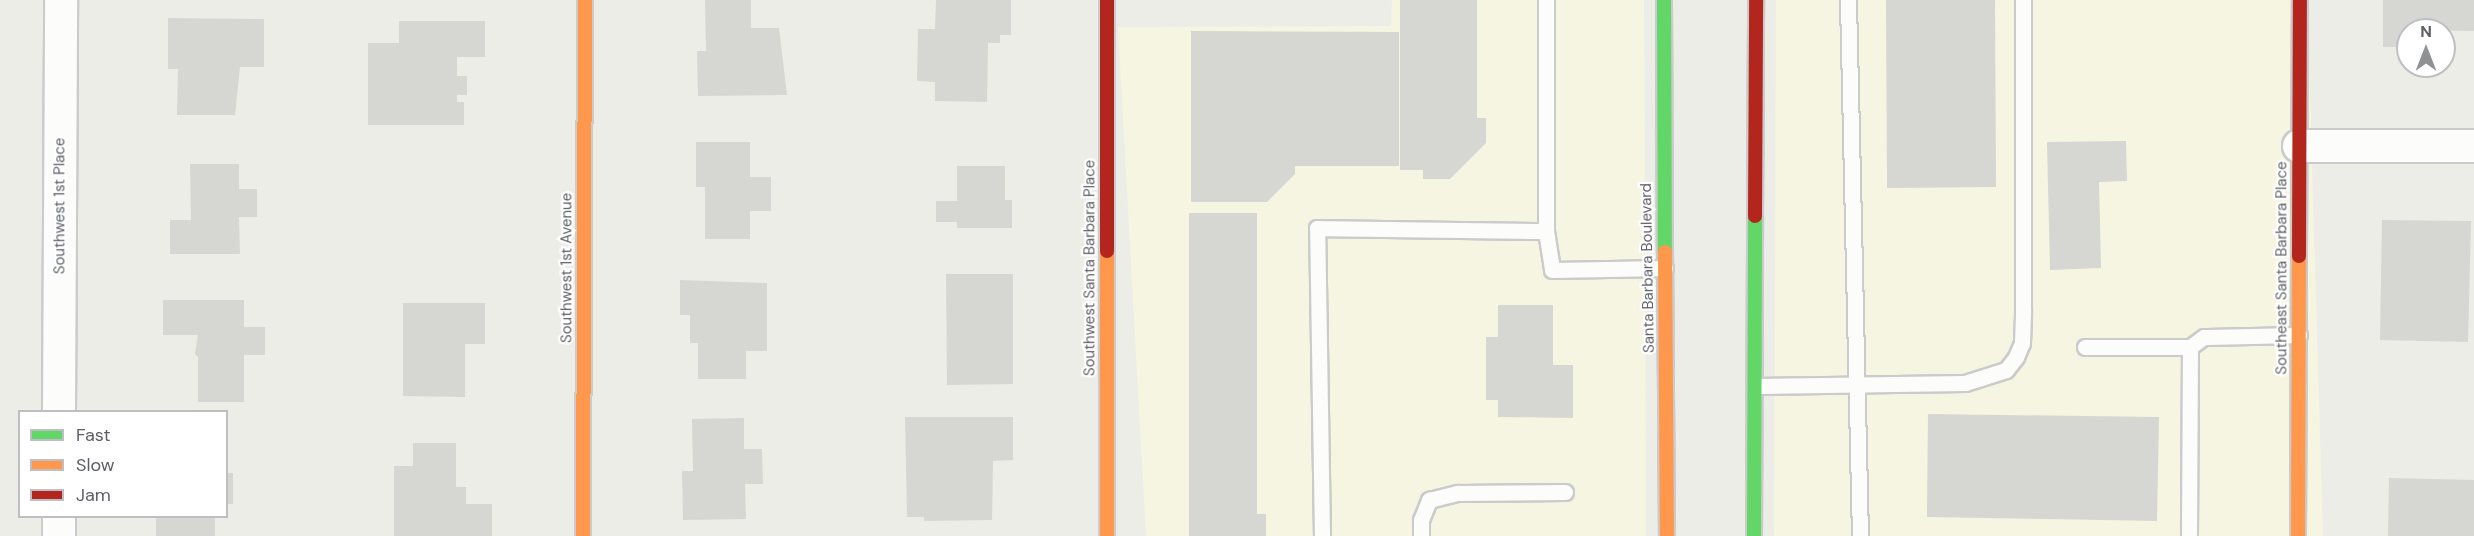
<!DOCTYPE html>
<html>
<head>
<meta charset="utf-8">
<style>
	body { margin:0 }
	#map { position:relative; width:2474px; height:536px; overflow:hidden; background:#edede7; font-family:"DM Sans",sans-serif }
	div>[style] { position:absolute }
	.commercial>* { inset:0; background:#f6f5e1 }
	.building>* { inset:0; background:#d6d6d2 }
	.roads { filter:drop-shadow(2px 0 #cacbca) drop-shadow(-2px 0 #cacbca) drop-shadow(0 2px #cacbca) drop-shadow(0 -2px #cacbca) }
	.lane>* { height:15px; margin:-7.5px; padding:0 7.5px; transform-origin:7.5px; border-radius:7.5px; background:#fcfcfb }
	.street>* { height:32px; margin:-16px; padding:0 16px; transform-origin:16px; border-radius:16px; background:#fcfcfb }
	.fast>* { height:14px; margin:-7px; padding:0 7px; transform-origin:7px; border-radius:7px; background:#63d668 }
	.slow>* { height:14px; margin:-7px; padding:0 7px; transform-origin:7px; border-radius:7px; background:#ff974d }
	.jam>* { height:14px; margin:-7px; padding:0 7px; transform-origin:7px; border-radius:7px; background:#b3261e }
	span { translate:-50% -50%; white-space:nowrap; text-align:center; line-height:1.15; -webkit-text-stroke:4.5px #fff; paint-order:stroke }
	.street-label { font-size:15px; color:#5d5f66 }
	.legend { position:absolute; left:18px; top:410px; width:210px; height:108px; box-sizing:border-box; background:#fff; border:2px solid #bebfc2; margin:0; padding:8px 10px; list-style:none; font-size:18px; color:#5d5f66 }
	.legend li { display:flex; align-items:center; gap:12px; height:30px }
	.legend b { width:30px; border:2px solid #bebfc2 }
	.north { position:absolute; left:2396px; top:18px; width:60px; height:60px; box-sizing:border-box; background:#fff; border:2px solid #bebfc2; border-radius:50%; rotate:0deg; font-size:16px; font-weight:700; line-height:24px; text-align:center; color:#5d5f66 }
	.north::after { content:''; display:block; margin:auto; width:21px; height:27px; background:#8f9193; clip-path:polygon(50% 0,100% 100%,50% 72%,0 100%) }
</style>
</head>
<body>
<div id="map">
	<div class="commercial">
		<i style="clip-path:polygon(1392px 0,1644px 0,1646px 536px,1146px 536px,1118px 27px,1391px 26px)"></i>
		<i style="clip-path:polygon(1776px 0,2307px 0,2323px 536px,1774px 536px)"></i>
	</div>
	<div class="building">
		<i style="clip-path:polygon(705px 0,751px 0,751px 28px,779px 28px,787px 95px,698px 96px,697px 51px,706px 51px)"></i>
		<i style="clip-path:polygon(936px 0,1011px 0,1011px 35px,1000px 35px,1000px 43px,988px 43px,987px 102px,935px 101px,935px 82px,917px 81px,918px 29px,935px 29px)"></i>
		<i style="clip-path:polygon(1400px 0,1477px 0,1477px 118px,1486px 118px,1486px 143px,1450px 179px,1423px 179px,1423px 170px,1400px 170px)"></i>
		<i style="clip-path:polygon(1886px 0,1995px 0,1996px 187px,1887px 188px)"></i>
		<i style="clip-path:polygon(2383px 0,2474px 0,2474px 31px,2408px 30px,2408px 47px,2383px 47px)"></i>
		<i style="clip-path:polygon(168px 18px,264px 19px,264px 67px,240px 67px,235px 115px,177px 115px,178px 69px,168px 69px)"></i>
		<i style="clip-path:polygon(399px 21px,485px 21px,485px 57px,457px 57px,457px 76px,467px 76px,467px 95px,457px 95px,457px 102px,464px 102px,464px 125px,368px 125px,368px 43px,399px 43px)"></i>
		<i style="clip-path:polygon(1191px 31px,1399px 32px,1399px 166px,1295px 166px,1295px 174px,1267px 202px,1191px 202px)"></i>
		<i style="clip-path:polygon(2126px 141px,2127px 181px,2099px 182px,2101px 268px,2050px 270px,2047px 142px)"></i>
		<i style="clip-path:polygon(696px 142px,750px 142px,750px 177px,771px 177px,771px 211px,750px 211px,750px 239px,705px 239px,705px 187px,696px 187px)"></i>
		<i style="clip-path:polygon(190px 164px,239px 164px,239px 189px,257px 189px,257px 217px,239px 217px,240px 254px,170px 254px,170px 220px,191px 220px)"></i>
		<i style="clip-path:polygon(957px 166px,1005px 166px,1005px 200px,1012px 200px,1012px 228px,957px 228px,957px 222px,936px 222px,936px 201px,957px 201px)"></i>
		<i style="clip-path:polygon(1189px 213px,1257px 213px,1257px 514px,1266px 514px,1266px 536px,1189px 536px)"></i>
		<i style="clip-path:polygon(2382px 220px,2471px 221px,2468px 342px,2380px 340px)"></i>
		<i style="clip-path:polygon(946px 274px,1013px 274px,1013px 384px,947px 385px)"></i>
		<i style="clip-path:polygon(680px 280px,767px 283px,767px 351px,746px 351px,746px 379px,698px 379px,698px 343px,690px 343px,690px 315px,680px 315px)"></i>
		<i style="clip-path:polygon(163px 300px,244px 300px,244px 327px,265px 327px,265px 355px,244px 355px,244px 402px,198px 402px,198px 357px,195px 354px,198px 335px,163px 335px)"></i>
		<i style="clip-path:polygon(403px 303px,485px 303px,485px 344px,465px 344px,465px 397px,403px 396px)"></i>
		<i style="clip-path:polygon(1498px 305px,1553px 305px,1553px 365px,1573px 365px,1573px 418px,1498px 417px,1498px 400px,1486px 400px,1486px 337px,1498px 337px)"></i>
		<i style="clip-path:polygon(1928px 414px,2159px 417px,2157px 521px,1927px 517px)"></i>
		<i style="clip-path:polygon(905px 417px,1013px 417px,1013px 460px,993px 461px,992px 520px,924px 521px,924px 517px,907px 517px)"></i>
		<i style="clip-path:polygon(744px 418px,744px 449px,762px 449px,763px 484px,745px 484px,746px 519px,683px 520px,682px 471px,693px 471px,692px 419px)"></i>
		<i style="clip-path:polygon(413px 443px,456px 443px,456px 487px,466px 487px,466px 504px,492px 504px,492px 536px,394px 536px,394px 466px,413px 466px)"></i>
		<i style="clip-path:polygon(226px 473px,233px 473px,233px 504px,226px 504px)"></i>
		<i style="clip-path:polygon(2389px 478px,2474px 480px,2474px 536px,2388px 536px)"></i>
		<i style="clip-path:polygon(156px 516px,215px 516px,215px 536px,156px 536px)"></i>
	</div>
	<div class="roads">
		<div class="lane">
			<i style="left:1848px;top:0;width:536px;rotate:88.72deg"></i>
			<i style="left:1546px;top:231px;width:39px;rotate:81deg"></i>
			<i style="left:1552px;top:270px;width:113px;rotate:-1deg"></i>
			<i style="left:2085px;top:347px;width:105px"></i>
			<i style="left:1756px;top:386px;width:209px;rotate:-0.8deg"></i>
			<i style="left:1965px;top:383px;width:43px;rotate:-17.6deg"></i>
			<i style="left:2006px;top:370px;width:16px;rotate:-52deg"></i>
			<i style="left:2016px;top:357px;width:15px;rotate:-67deg"></i>
			<i style="left:2022px;top:343px;width:33px;rotate:-88deg"></i>
			<i style="left:2023px;top:310px;width:310px;rotate:-90deg"></i>
			<i style="left:1322px;top:536px;width:308px;rotate:-90.9deg"></i>
			<i style="left:1317px;top:228px;width:229px;rotate:0.8deg"></i>
			<i style="left:1546px;top:231px;width:231px;rotate:-90deg"></i>
			<i style="left:1421px;top:536px;width:16px;rotate:-90deg"></i>
			<i style="left:1421px;top:520px;width:22px;rotate:-68deg"></i>
			<i style="left:1429px;top:500px;width:30px;rotate:-14deg"></i>
			<i style="left:1458px;top:493px;width:107px;rotate:-0.5deg"></i>
			<i style="left:2189px;top:536px;width:189px;rotate:-89.7deg"></i>
			<i style="left:2190px;top:347px;width:17px;rotate:-36deg"></i>
			<i style="left:2204px;top:337px;width:95px;rotate:-1.2deg"></i>
		</div>
		<div class="street">
			<i style="left:2299px;top:146px;width:175px"></i>
			<i style="left:59px;top:412px;width:412px;rotate:-89.7deg"></i>
			<i style="left:59px;top:536px;width:20px;rotate:-90deg"></i>
		</div>
		<div class="fast">
			<i style="left:1664px;top:0;width:252px;rotate:89.8deg"></i>
			<i style="left:1754px;top:536px;width:320px;rotate:-89.8deg"></i>
		</div>
		<div class="slow">
			<i style="left:1107px;top:251px;width:285px;rotate:90deg"></i>
			<i style="left:1665px;top:252px;width:284px;rotate:89.6deg"></i>
			<i style="left:583px;top:536px;width:536px;rotate:-89.79deg"></i>
			<i style="left:2298px;top:536px;width:280px;rotate:-89.8deg"></i>
		</div>
		<div class="jam">
			<i style="left:1107px;top:0;width:251px;rotate:90deg"></i>
			<i style="left:1755px;top:216px;width:216px;rotate:-89.7deg"></i>
			<i style="left:2299px;top:256px;width:256px;rotate:-89.8deg"></i>
		</div>
	</div>
	<div class="street-label">
		<span style="left:60px;top:206px;rotate:-90deg">Southwest 1st Place</span>
		<span style="left:567px;top:268px;rotate:-90deg">Southwest 1st Avenue</span>
		<span style="left:1090px;top:268px;rotate:-90deg">Southwest Santa Barbara Place</span>
		<span style="left:1648px;top:268px;rotate:-91deg">Santa Barbara Boulevard</span>
		<span style="left:2282px;top:268px;rotate:-90deg">Southeast Santa Barbara Place</span>
	</div>
	<ul class="legend">
	<li><b style="height:8px;background:#63d668"></b>Fast</li>
	<li><b style="height:8px;background:#ff974d"></b>Slow</li>
	<li><b style="height:8px;background:#b3261e"></b>Jam</li>
	</ul>
	<div class="north">N</div>
</div>
</body>
</html>
